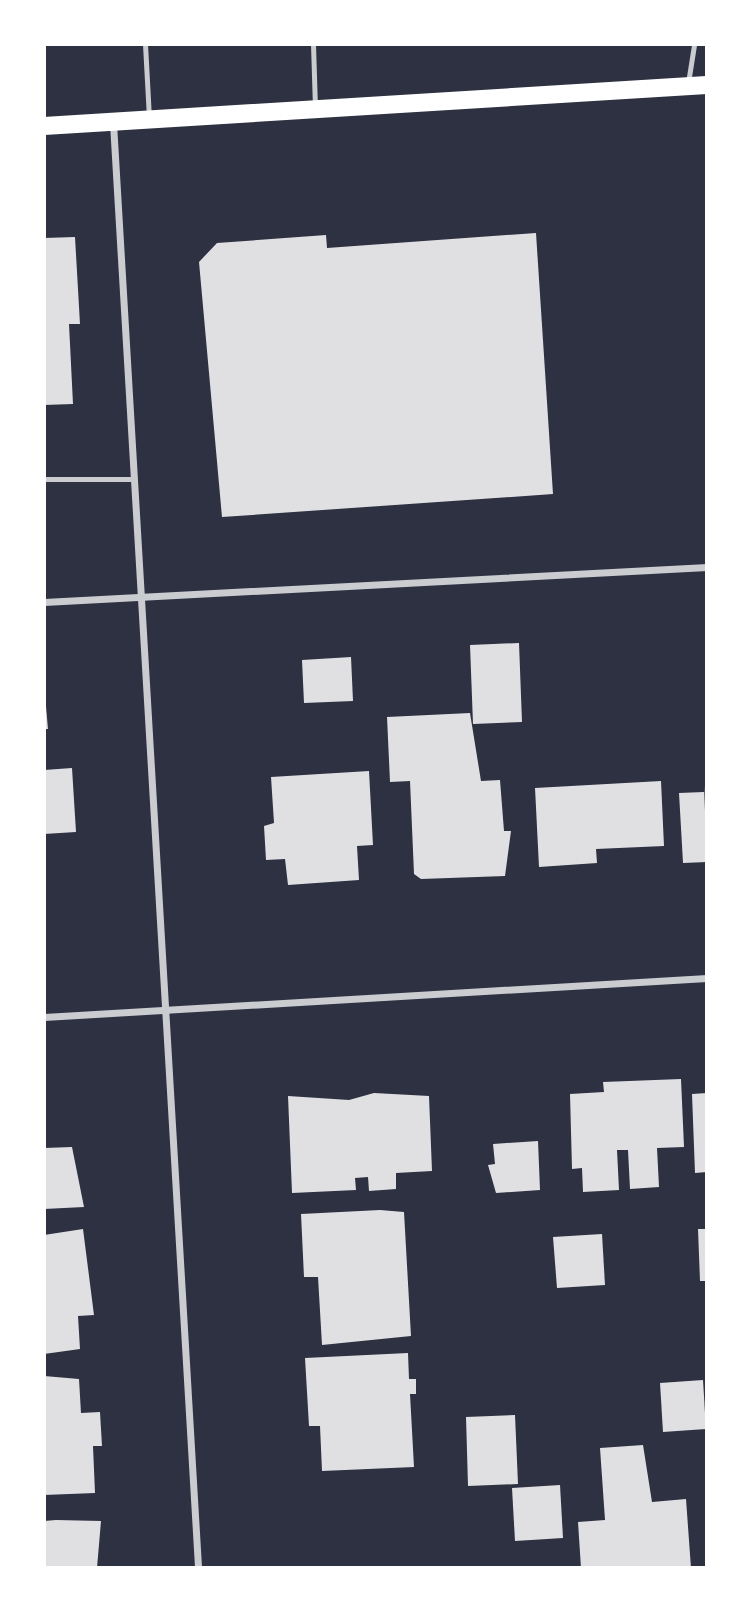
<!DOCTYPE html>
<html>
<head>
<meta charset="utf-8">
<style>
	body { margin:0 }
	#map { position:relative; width:751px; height:1612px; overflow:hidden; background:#2d3142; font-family:Quicksand,sans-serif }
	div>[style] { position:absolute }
	.building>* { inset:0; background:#e0e0e3 }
	.service>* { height:5px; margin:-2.5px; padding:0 2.5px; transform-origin:2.5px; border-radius:2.5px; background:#caccd0 }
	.minor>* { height:7px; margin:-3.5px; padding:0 3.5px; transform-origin:3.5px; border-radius:3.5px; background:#caccd0 }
	.primary>* { height:18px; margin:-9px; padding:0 9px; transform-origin:9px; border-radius:9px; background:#fff }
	span { translate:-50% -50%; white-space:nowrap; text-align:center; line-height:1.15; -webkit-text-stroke:7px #fff; paint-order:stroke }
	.frame { position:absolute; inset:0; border:46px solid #fff; pointer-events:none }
</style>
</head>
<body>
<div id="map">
	<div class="building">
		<i style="clip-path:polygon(536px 233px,553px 494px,222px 517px,199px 262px,217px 243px,326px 235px,327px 248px)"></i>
		<i style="clip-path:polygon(75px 237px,80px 324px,69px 324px,73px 404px,44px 405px,44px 238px)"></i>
		<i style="clip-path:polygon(519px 643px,522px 722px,473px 724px,470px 645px)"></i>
		<i style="clip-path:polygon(351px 657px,353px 701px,304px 703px,302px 660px)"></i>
		<i style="clip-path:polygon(44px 684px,48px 729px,44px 729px)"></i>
		<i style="clip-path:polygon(470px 713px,481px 781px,500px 780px,504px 831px,511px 831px,505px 876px,421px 879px,414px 874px,410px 781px,390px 782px,387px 717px)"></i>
		<i style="clip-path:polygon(72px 768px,76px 832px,44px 834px,44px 770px)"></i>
		<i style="clip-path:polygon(369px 771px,373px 845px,357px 846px,359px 880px,288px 885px,285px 859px,266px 860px,264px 826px,274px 823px,271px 777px)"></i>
		<i style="clip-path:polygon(661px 781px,664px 846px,596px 849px,597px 863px,539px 867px,535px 788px)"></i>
		<i style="clip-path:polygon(704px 785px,707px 862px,683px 863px,679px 793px,704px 792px)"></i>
		<i style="clip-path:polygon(681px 1079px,684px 1147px,657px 1148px,659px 1187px,630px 1189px,628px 1150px,617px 1150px,619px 1190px,583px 1192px,582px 1168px,572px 1169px,570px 1094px,604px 1092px,603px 1082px)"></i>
		<i style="clip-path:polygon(374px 1093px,429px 1096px,432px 1171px,396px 1173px,396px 1189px,369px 1191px,368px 1177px,355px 1178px,356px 1190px,292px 1193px,288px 1096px,349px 1100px)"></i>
		<i style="clip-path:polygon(707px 1093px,707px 1172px,695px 1173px,692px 1094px)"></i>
		<i style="clip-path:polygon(538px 1141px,540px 1190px,496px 1193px,488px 1165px,495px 1164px,493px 1144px)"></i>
		<i style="clip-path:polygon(72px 1147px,84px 1207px,44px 1209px,44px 1148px)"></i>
		<i style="clip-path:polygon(380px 1210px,404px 1212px,411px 1336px,322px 1345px,318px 1277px,304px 1277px,301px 1214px)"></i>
		<i style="clip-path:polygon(83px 1229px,94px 1315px,78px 1316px,80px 1349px,44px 1354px,44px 1235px)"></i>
		<i style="clip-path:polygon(698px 1229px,707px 1229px,707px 1281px,700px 1281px)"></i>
		<i style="clip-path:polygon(602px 1234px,605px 1285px,557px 1288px,553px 1237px)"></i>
		<i style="clip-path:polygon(408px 1353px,409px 1379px,416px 1379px,416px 1394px,410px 1394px,414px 1467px,322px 1471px,320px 1426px,309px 1426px,305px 1358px)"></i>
		<i style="clip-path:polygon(44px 1376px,79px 1379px,81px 1413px,100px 1412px,102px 1446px,93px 1446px,95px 1493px,44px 1495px)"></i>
		<i style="clip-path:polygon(703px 1380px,706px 1429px,663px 1432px,660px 1383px)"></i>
		<i style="clip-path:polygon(515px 1415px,518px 1484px,468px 1486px,466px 1417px)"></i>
		<i style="clip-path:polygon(643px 1445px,652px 1502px,686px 1499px,691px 1568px,581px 1568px,578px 1522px,605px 1520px,600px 1448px)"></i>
		<i style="clip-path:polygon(560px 1485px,563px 1538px,515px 1541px,512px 1488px)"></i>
		<i style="clip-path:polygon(56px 1520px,101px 1521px,97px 1568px,44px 1568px,44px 1521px)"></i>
	</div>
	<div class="service">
		<i style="left:145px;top:44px;width:73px;rotate:86.9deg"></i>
		<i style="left:313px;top:44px;width:63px;rotate:88.2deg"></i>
		<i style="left:688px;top:83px;width:39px;rotate:-81deg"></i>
		<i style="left:44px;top:479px;width:90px"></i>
	</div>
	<div class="minor">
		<i style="left:113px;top:123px;width:1447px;rotate:86.63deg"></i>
		<i style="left:44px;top:602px;width:664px;rotate:-3.02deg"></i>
		<i style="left:44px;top:1017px;width:664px;rotate:-3.37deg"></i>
	</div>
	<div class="primary">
		<i style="left:44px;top:126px;width:664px;rotate:-3.54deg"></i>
	</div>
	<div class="frame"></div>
</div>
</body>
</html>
